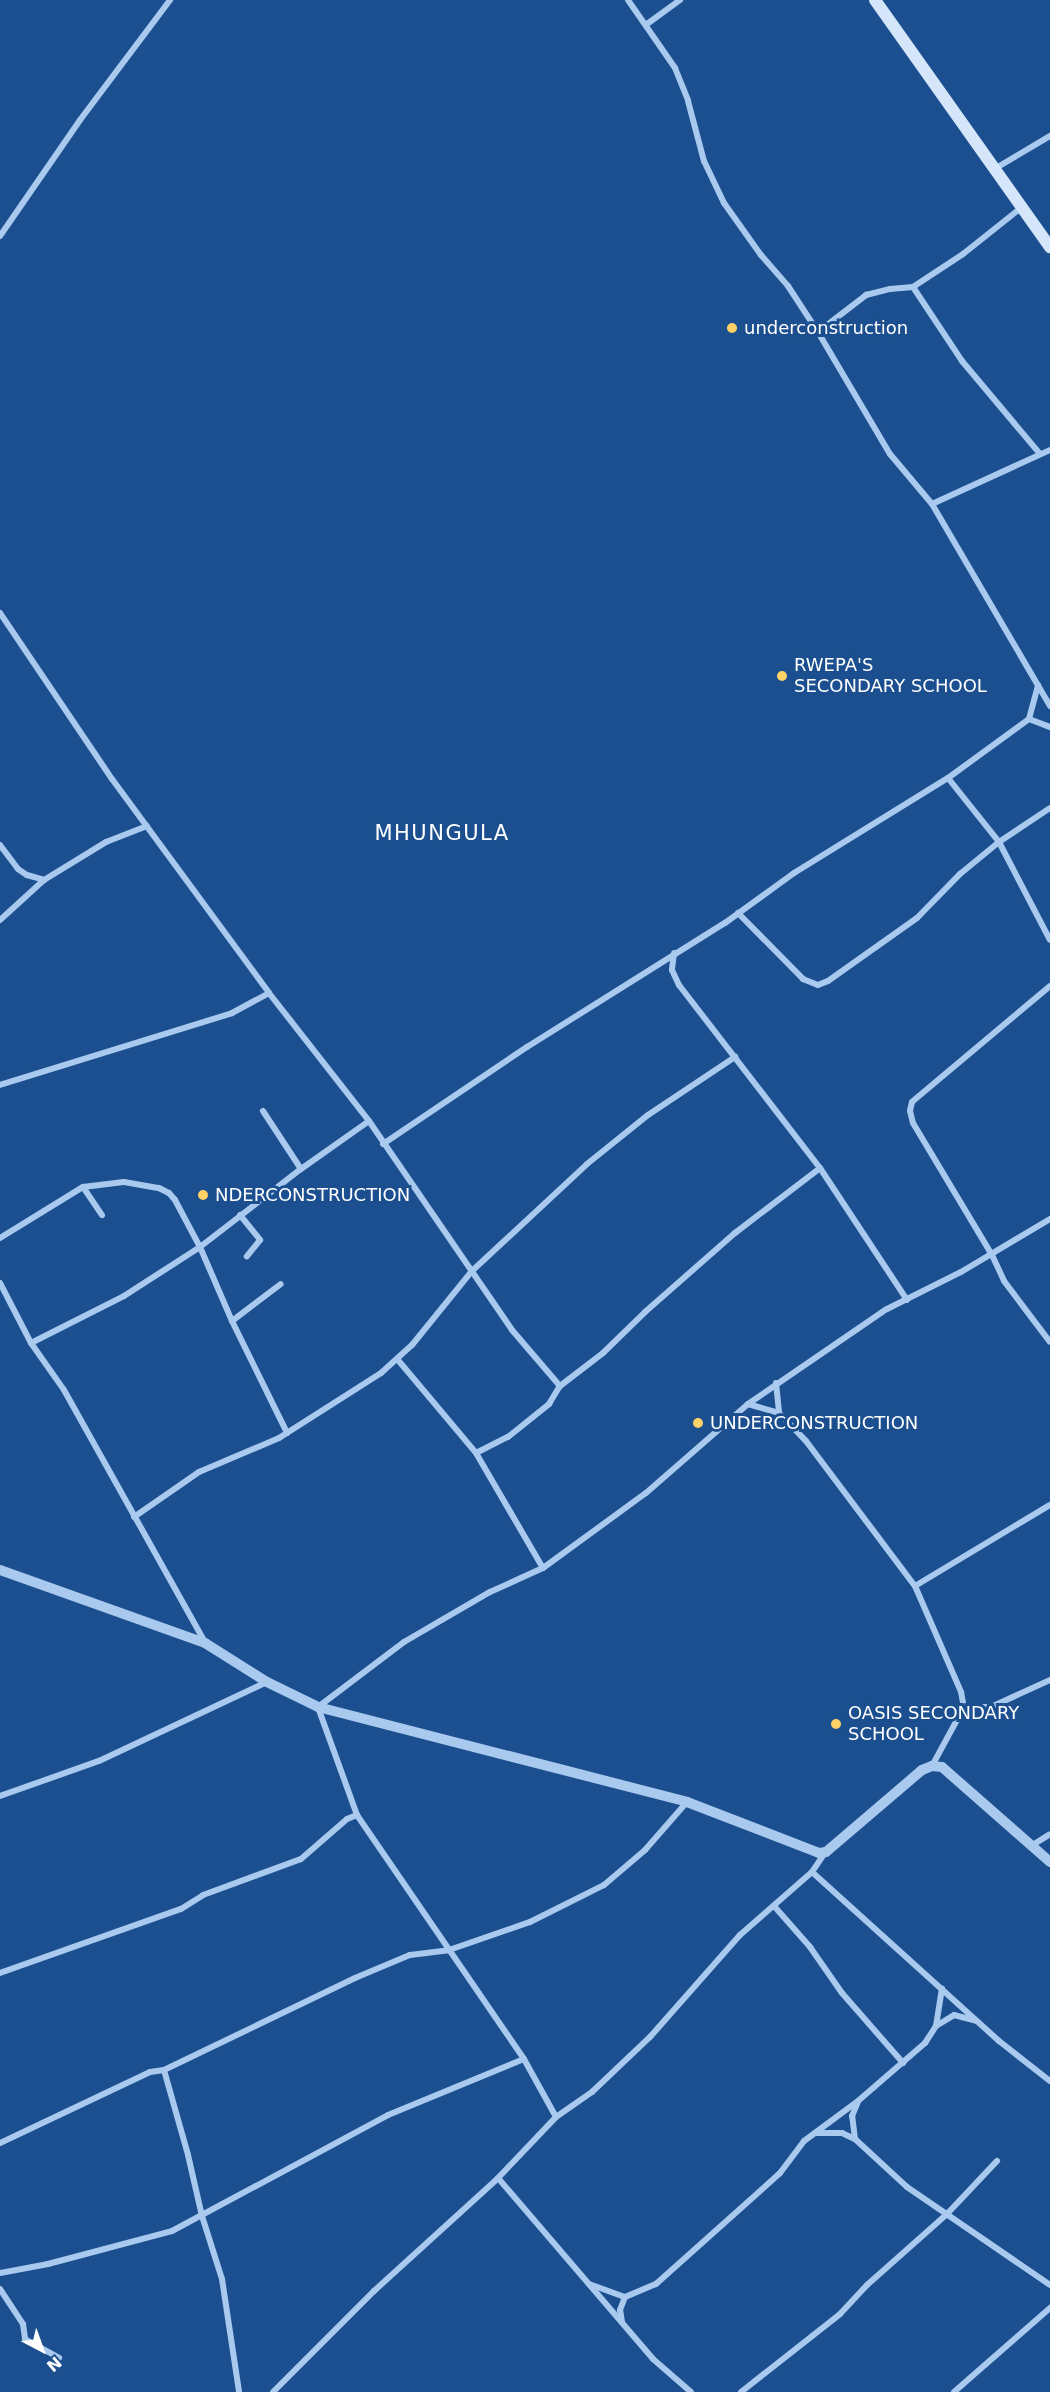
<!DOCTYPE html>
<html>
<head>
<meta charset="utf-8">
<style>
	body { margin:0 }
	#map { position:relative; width:1050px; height:2392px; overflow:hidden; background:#1b4f8f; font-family:"DejaVu Sans",sans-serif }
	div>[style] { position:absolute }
	.minor>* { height:6px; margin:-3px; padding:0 3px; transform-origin:3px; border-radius:3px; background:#a9c9ee }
	.tertiary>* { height:10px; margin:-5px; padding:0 5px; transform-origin:5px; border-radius:5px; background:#a9c9ee }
	.secondary>* { height:12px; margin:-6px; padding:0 6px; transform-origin:6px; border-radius:6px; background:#d6e6fa }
	.dots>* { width:16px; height:16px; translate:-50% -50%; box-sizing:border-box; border:3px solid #1b4f8f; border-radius:50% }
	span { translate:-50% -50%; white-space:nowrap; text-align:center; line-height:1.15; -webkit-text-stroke:6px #1b4f8f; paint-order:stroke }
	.poi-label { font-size:18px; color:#fff }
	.left { translate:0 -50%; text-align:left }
	.quarter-label { font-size:21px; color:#fff; letter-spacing:1.5px }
	.north { position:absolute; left:12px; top:2320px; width:60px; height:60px; -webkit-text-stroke:4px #1b4f8f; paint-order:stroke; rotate:139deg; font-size:16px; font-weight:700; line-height:24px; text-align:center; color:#fff }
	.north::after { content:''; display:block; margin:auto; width:21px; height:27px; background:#fff; clip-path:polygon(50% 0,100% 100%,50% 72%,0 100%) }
</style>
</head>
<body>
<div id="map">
	<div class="minor">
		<i style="left:628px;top:0;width:83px;rotate:55.3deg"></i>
		<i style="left:675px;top:68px;width:35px;rotate:68deg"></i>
		<i style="left:688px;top:101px;width:62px;rotate:75.1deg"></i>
		<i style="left:704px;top:161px;width:47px;rotate:64.5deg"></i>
		<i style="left:724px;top:203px;width:64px;rotate:54.6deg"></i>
		<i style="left:761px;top:255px;width:41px;rotate:48.9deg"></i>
		<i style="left:788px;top:286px;width:55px;rotate:56.9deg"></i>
		<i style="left:818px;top:332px;width:142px;rotate:59.5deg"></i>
		<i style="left:890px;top:454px;width:65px;rotate:50deg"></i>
		<i style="left:932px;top:504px;width:234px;rotate:59.7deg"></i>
		<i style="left:647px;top:24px;width:41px;rotate:-36deg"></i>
		<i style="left:996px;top:168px;width:63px;rotate:-30.7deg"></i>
		<i style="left:0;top:236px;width:141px;rotate:-55.4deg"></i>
		<i style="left:80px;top:120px;width:150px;rotate:-53.1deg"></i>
		<i style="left:913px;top:287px;width:89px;rotate:56.5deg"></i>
		<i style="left:962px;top:361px;width:121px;rotate:50deg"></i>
		<i style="left:818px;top:332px;width:61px;rotate:-37.6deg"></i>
		<i style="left:866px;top:295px;width:25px;rotate:-14deg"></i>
		<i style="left:890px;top:289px;width:23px;rotate:-5deg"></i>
		<i style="left:913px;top:287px;width:60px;rotate:-33.4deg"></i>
		<i style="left:963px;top:254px;width:75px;rotate:-38.5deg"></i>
		<i style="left:932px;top:504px;width:130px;rotate:-24.6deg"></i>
		<i style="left:0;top:613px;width:200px;rotate:56deg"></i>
		<i style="left:112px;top:779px;width:265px;rotate:53.7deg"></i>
		<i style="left:269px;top:993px;width:162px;rotate:52deg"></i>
		<i style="left:369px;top:1121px;width:253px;rotate:55.6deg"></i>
		<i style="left:512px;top:1330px;width:74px;rotate:49.4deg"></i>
		<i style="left:1029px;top:719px;width:22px;rotate:21deg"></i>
		<i style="left:948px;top:778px;width:82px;rotate:51.4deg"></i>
		<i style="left:999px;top:842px;width:110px;rotate:62.5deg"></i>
		<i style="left:0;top:845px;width:30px;rotate:53deg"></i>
		<i style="left:18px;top:869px;width:11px;rotate:34deg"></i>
		<i style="left:27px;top:875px;width:18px;rotate:16deg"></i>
		<i style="left:738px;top:913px;width:93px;rotate:45.4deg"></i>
		<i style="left:803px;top:979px;width:16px;rotate:22deg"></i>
		<i style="left:818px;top:985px;width:11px;rotate:-22deg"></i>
		<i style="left:828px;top:981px;width:109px;rotate:-35.3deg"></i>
		<i style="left:917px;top:918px;width:62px;rotate:-45.7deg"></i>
		<i style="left:960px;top:874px;width:50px;rotate:-39.4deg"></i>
		<i style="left:999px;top:842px;width:61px;rotate:-33.7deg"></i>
		<i style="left:0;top:920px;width:59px;rotate:-42.3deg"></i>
		<i style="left:44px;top:880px;width:73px;rotate:-31.5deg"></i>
		<i style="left:106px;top:842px;width:44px;rotate:-21.3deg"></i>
		<i style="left:674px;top:953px;width:17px;rotate:97deg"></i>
		<i style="left:672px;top:970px;width:17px;rotate:65deg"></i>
		<i style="left:679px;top:985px;width:231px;rotate:52.4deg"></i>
		<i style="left:820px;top:1168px;width:158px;rotate:56.6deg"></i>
		<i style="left:1050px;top:986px;width:180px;rotate:140deg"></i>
		<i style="left:912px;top:1102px;width:9px;rotate:103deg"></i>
		<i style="left:910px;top:1111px;width:12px;rotate:76deg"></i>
		<i style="left:913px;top:1123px;width:154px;rotate:59.1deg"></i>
		<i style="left:992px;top:1255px;width:29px;rotate:65deg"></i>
		<i style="left:1004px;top:1281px;width:76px;rotate:53deg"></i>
		<i style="left:0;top:1085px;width:243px;rotate:-17.2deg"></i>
		<i style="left:232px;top:1013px;width:42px;rotate:-28.4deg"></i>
		<i style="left:263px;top:1111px;width:69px;rotate:56.8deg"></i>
		<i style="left:383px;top:1144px;width:174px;rotate:-34deg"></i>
		<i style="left:527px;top:1047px;width:234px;rotate:-32.1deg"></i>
		<i style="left:725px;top:923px;width:85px;rotate:-35.9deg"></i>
		<i style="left:794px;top:873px;width:181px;rotate:-31.7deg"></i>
		<i style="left:948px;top:778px;width:100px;rotate:-36.1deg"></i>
		<i style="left:1029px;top:719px;width:35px;rotate:-75deg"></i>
		<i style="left:83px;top:1187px;width:34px;rotate:56deg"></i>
		<i style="left:240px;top:1215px;width:32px;rotate:51deg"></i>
		<i style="left:260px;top:1240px;width:21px;rotate:129deg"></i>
		<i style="left:0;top:1238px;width:97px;rotate:-31.6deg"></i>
		<i style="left:83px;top:1187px;width:41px;rotate:-7deg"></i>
		<i style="left:124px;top:1182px;width:36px;rotate:10deg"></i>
		<i style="left:159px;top:1188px;width:11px;rotate:27deg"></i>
		<i style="left:169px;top:1193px;width:9px;rotate:49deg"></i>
		<i style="left:175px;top:1200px;width:53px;rotate:62deg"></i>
		<i style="left:200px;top:1247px;width:81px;rotate:66.6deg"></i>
		<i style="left:232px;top:1321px;width:125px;rotate:63.8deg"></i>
		<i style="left:0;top:1283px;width:68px;rotate:62.7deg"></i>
		<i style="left:31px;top:1343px;width:57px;rotate:54.9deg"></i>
		<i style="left:64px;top:1390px;width:289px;rotate:60.8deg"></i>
		<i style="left:232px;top:1321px;width:61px;rotate:-37.1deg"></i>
		<i style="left:31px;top:1343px;width:104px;rotate:-26.8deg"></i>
		<i style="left:124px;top:1296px;width:90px;rotate:-32.8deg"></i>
		<i style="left:200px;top:1247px;width:128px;rotate:-37.7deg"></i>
		<i style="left:301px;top:1169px;width:83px;rotate:-35.2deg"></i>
		<i style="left:398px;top:1360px;width:121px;rotate:50deg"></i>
		<i style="left:476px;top:1453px;width:133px;rotate:59.8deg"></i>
		<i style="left:776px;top:1383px;width:30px;rotate:84deg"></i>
		<i style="left:748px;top:1404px;width:32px;rotate:16deg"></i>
		<i style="left:779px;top:1413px;width:39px;rotate:46deg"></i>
		<i style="left:806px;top:1441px;width:181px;rotate:53.1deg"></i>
		<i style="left:915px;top:1586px;width:116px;rotate:66.5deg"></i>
		<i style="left:961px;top:1692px;width:15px;rotate:79deg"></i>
		<i style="left:964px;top:1707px;width:67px;rotate:118.5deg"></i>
		<i style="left:476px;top:1453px;width:36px;rotate:-27deg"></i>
		<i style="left:508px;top:1437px;width:53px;rotate:-38.8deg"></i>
		<i style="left:549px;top:1404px;width:21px;rotate:-59deg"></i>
		<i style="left:560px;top:1386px;width:54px;rotate:-37.5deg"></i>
		<i style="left:603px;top:1353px;width:59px;rotate:-44.3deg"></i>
		<i style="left:645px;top:1312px;width:120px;rotate:-41.3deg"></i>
		<i style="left:735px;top:1233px;width:107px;rotate:-37.4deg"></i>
		<i style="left:134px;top:1517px;width:79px;rotate:-34.7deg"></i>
		<i style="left:199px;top:1472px;width:87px;rotate:-23deg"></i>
		<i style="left:279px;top:1438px;width:121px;rotate:-32.5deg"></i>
		<i style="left:381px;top:1373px;width:42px;rotate:-42.1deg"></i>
		<i style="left:412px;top:1345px;width:95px;rotate:-51deg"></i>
		<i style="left:472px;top:1271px;width:157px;rotate:-42.9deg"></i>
		<i style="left:587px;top:1164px;width:78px;rotate:-38.8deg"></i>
		<i style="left:648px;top:1115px;width:105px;rotate:-33.7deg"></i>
		<i style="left:915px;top:1586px;width:157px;rotate:-31deg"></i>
		<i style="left:964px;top:1707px;width:27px"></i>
		<i style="left:991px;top:1707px;width:65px;rotate:-24.6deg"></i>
		<i style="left:0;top:1796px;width:105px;rotate:-19.5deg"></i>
		<i style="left:99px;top:1761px;width:186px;rotate:-25.2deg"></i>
		<i style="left:1031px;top:1846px;width:22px;rotate:-32deg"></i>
		<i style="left:812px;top:1872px;width:252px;rotate:42.1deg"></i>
		<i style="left:999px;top:2041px;width:65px;rotate:38.1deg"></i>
		<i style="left:774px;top:1906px;width:55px;rotate:48.7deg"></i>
		<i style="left:810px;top:1947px;width:56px;rotate:55.2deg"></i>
		<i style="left:842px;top:1993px;width:93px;rotate:48.9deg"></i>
		<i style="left:0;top:1973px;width:192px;rotate:-19.5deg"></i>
		<i style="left:181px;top:1909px;width:26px;rotate:-32deg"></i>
		<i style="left:203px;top:1895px;width:104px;rotate:-20.2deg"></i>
		<i style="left:301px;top:1859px;width:61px;rotate:-41deg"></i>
		<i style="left:347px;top:1819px;width:11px;rotate:-22deg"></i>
		<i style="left:936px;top:2026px;width:21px;rotate:-31deg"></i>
		<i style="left:954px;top:2015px;width:23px;rotate:15deg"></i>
		<i style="left:164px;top:2070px;width:88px;rotate:74.2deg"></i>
		<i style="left:188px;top:2155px;width:63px;rotate:77.1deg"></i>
		<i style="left:202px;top:2216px;width:66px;rotate:72.4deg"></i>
		<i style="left:222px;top:2279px;width:114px;rotate:81.4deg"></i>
		<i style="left:556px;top:2117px;width:66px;rotate:-118.9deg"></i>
		<i style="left:524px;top:2059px;width:296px;rotate:-124.4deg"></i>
		<i style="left:357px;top:1815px;width:115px;rotate:-109.9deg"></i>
		<i style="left:318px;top:1707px;width:108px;rotate:-37.1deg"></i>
		<i style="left:404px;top:1642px;width:99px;rotate:-30.2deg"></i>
		<i style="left:490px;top:1592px;width:58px;rotate:-24.4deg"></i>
		<i style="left:543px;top:1568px;width:127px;rotate:-36.1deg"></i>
		<i style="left:646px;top:1493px;width:135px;rotate:-41.1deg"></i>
		<i style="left:748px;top:1404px;width:168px;rotate:-34.4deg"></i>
		<i style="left:887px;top:1309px;width:83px;rotate:-26.6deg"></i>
		<i style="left:961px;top:1272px;width:104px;rotate:-30.8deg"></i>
		<i style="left:815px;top:2133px;width:27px"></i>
		<i style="left:842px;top:2133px;width:14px;rotate:25deg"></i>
		<i style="left:855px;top:2139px;width:71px;rotate:42.7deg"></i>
		<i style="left:907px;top:2187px;width:173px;rotate:34.4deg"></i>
		<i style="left:855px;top:2139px;width:23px;rotate:-97deg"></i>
		<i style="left:852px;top:2116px;width:15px;rotate:-67deg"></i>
		<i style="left:0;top:2143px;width:166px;rotate:-25.3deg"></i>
		<i style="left:150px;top:2072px;width:14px;rotate:-8deg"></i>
		<i style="left:164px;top:2070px;width:212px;rotate:-25.7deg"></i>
		<i style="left:355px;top:1978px;width:60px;rotate:-22.7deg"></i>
		<i style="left:410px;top:1955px;width:39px;rotate:-7deg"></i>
		<i style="left:449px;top:1950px;width:86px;rotate:-19.1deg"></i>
		<i style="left:530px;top:1922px;width:83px;rotate:-26.6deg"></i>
		<i style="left:604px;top:1885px;width:54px;rotate:-40.5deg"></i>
		<i style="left:645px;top:1850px;width:64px;rotate:-48.8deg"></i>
		<i style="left:498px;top:2178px;width:238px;rotate:49.4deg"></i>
		<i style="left:653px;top:2359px;width:50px;rotate:41deg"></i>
		<i style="left:0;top:2273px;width:49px;rotate:-10.6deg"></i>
		<i style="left:48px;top:2264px;width:128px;rotate:-14.9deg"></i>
		<i style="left:172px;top:2231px;width:245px;rotate:-28.2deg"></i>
		<i style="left:388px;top:2115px;width:147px;rotate:-22.4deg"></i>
		<i style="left:589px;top:2284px;width:38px;rotate:20deg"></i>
		<i style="left:625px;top:2297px;width:34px;rotate:-23deg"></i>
		<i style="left:656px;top:2284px;width:166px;rotate:-41.8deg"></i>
		<i style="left:780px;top:2173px;width:40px;rotate:-53deg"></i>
		<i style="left:804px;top:2141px;width:67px;rotate:-36.5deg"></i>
		<i style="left:858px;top:2101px;width:89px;rotate:-40.9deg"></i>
		<i style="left:925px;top:2043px;width:20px;rotate:-57deg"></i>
		<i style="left:936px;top:2026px;width:38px;rotate:-81deg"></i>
		<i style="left:0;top:2289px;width:42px;rotate:56.7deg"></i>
		<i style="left:23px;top:2324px;width:15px;rotate:82deg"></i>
		<i style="left:25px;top:2339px;width:39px;rotate:29deg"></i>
		<i style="left:622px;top:2322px;width:12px;rotate:-99deg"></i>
		<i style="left:620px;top:2310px;width:14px;rotate:-69deg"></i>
		<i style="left:273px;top:2392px;width:143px;rotate:-45deg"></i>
		<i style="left:374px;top:2291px;width:168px;rotate:-42.3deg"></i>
		<i style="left:498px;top:2178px;width:84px;rotate:-46.4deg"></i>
		<i style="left:556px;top:2117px;width:44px;rotate:-34.8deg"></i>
		<i style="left:592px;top:2092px;width:80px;rotate:-43.5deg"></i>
		<i style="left:650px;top:2037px;width:136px;rotate:-48.6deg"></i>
		<i style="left:740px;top:1935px;width:96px;rotate:-41.2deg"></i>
		<i style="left:812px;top:1872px;width:23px;rotate:-56deg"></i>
		<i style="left:741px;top:2392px;width:126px;rotate:-38.2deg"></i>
		<i style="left:840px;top:2314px;width:40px;rotate:-47deg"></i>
		<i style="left:867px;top:2285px;width:107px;rotate:-41.6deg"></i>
		<i style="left:947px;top:2214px;width:73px;rotate:-46.7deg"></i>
		<i style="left:954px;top:2392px;width:128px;rotate:-41.2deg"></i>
	</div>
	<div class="tertiary">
		<i style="left:0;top:1570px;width:218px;rotate:19.6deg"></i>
		<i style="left:205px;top:1643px;width:73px;rotate:32.2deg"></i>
		<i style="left:267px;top:1682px;width:57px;rotate:26.1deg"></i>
		<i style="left:318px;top:1707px;width:381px;rotate:14.4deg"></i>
		<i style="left:687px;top:1802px;width:142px;rotate:21.1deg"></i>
		<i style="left:819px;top:1853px;width:7px;rotate:-8deg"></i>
		<i style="left:826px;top:1852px;width:126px;rotate:-40.5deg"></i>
		<i style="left:922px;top:1770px;width:11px;rotate:-22deg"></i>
		<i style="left:932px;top:1766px;width:10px;rotate:6deg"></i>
		<i style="left:942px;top:1767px;width:144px;rotate:41.3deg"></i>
	</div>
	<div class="secondary">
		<i style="left:875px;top:0;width:303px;rotate:54.7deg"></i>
	</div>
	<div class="dots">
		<i style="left:732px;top:328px;background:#ffd166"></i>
		<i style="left:782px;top:676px;background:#ffd166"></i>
		<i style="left:203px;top:1195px;background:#ffd166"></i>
		<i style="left:698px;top:1423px;background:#ffd166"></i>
		<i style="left:836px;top:1724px;background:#ffd166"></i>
	</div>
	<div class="poi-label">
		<span class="left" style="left:744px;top:328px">underconstruction</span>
		<span class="left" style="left:794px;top:676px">RWEPA'S<br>SECONDARY SCHOOL</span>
		<span class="left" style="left:215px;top:1195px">NDERCONSTRUCTION</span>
		<span class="left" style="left:710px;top:1423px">UNDERCONSTRUCTION</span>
		<span class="left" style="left:848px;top:1724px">OASIS SECONDARY<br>SCHOOL</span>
	</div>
	<div class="quarter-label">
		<span style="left:442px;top:833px">MHUNGULA</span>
	</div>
	<div class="north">N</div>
</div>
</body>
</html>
